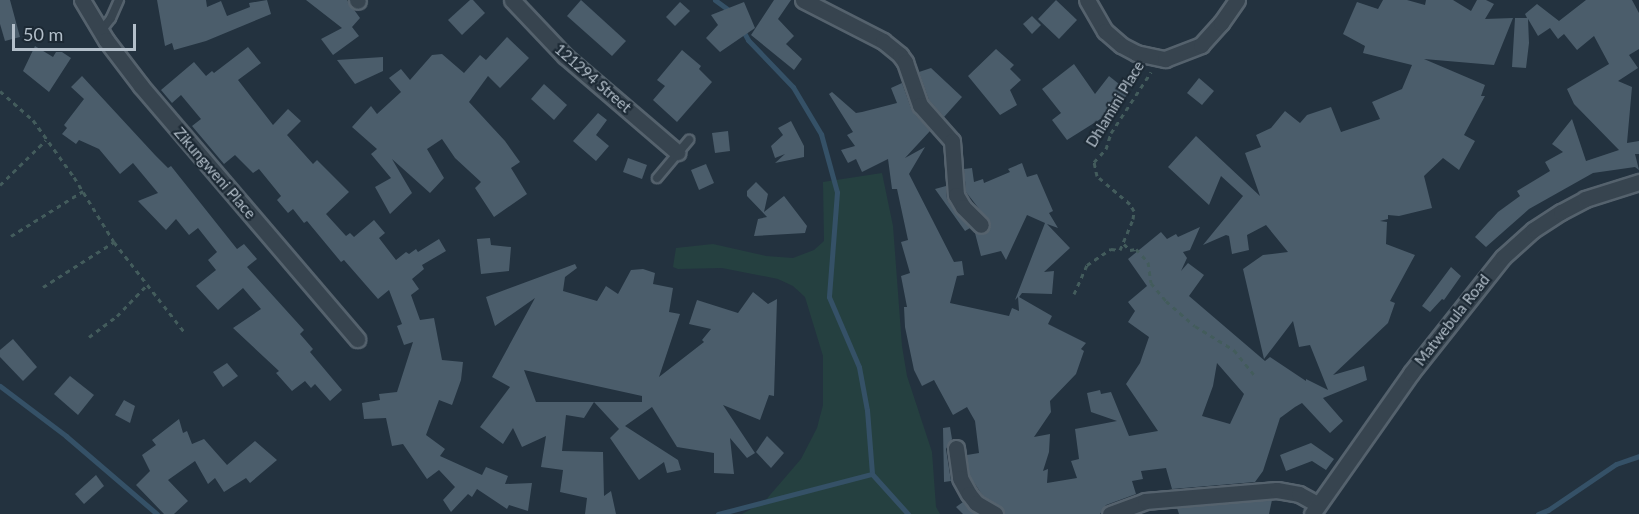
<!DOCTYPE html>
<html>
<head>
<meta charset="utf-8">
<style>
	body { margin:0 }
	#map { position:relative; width:1639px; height:514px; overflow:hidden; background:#23323f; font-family:Lato,sans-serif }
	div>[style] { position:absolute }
	.green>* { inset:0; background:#254040 }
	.stream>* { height:5px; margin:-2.5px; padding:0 2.5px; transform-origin:2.5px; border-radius:2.5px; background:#355167 }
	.building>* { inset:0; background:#4b5d6b }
	.path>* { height:3px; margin-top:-1.5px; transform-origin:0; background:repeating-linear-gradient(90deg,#435c5c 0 4.5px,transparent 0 9px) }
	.roads { filter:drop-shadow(2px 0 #55626d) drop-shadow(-2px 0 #55626d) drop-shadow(0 2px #55626d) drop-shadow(0 -2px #55626d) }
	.service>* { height:8px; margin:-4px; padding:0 4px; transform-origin:4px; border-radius:4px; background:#37444f }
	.minor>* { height:15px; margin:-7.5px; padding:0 7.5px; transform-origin:7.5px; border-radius:7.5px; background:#37444f }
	span { translate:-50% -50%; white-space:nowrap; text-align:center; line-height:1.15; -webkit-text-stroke:4.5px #1c2934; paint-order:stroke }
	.street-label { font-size:15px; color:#b3bfca }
	.scale { position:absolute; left:12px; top:24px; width:124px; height:27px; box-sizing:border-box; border:3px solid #b3bfca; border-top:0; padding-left:8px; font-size:18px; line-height:21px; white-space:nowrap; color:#b3bfca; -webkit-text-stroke:4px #1c2934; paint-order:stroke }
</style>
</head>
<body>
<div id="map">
	<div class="green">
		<i style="clip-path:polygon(882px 173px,893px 226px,902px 346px,907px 376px,932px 452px,936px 507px,940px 514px,742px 514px,764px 502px,801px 459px,817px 428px,823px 405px,823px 356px,805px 297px,793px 286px,778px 279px,722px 268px,678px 269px,673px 267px,676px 248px,713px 244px,766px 256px,793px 258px,814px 250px,824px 241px,823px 182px)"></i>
	</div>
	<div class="stream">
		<i style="left:715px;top:0;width:22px;rotate:36deg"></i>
		<i style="left:742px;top:29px;width:13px;rotate:61deg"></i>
		<i style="left:748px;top:40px;width:65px;rotate:46.2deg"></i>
		<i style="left:793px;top:87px;width:55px;rotate:59.2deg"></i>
		<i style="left:821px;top:134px;width:60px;rotate:74.6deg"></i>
		<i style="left:837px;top:192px;width:105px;rotate:94.4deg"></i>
		<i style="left:829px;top:297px;width:76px;rotate:66.8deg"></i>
		<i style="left:859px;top:367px;width:44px;rotate:79.5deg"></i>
		<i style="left:867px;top:410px;width:64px;rotate:85.5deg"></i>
		<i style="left:0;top:386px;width:83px;rotate:37.1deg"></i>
		<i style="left:66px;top:436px;width:120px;rotate:40.6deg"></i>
		<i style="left:718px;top:514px;width:159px;rotate:-14.6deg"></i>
		<i style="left:872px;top:474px;width:54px;rotate:48deg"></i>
		<i style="left:1538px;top:514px;width:11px;rotate:-22deg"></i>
		<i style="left:1548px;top:510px;width:82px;rotate:-34.1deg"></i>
		<i style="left:1616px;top:464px;width:24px;rotate:-19deg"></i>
	</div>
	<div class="building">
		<i style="clip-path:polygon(0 0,10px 0,20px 37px,5px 41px,0 24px)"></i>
		<i style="clip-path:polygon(157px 0,206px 0,207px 7px,221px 1px,227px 16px,250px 7px,249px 3px,267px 0,271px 14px,206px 41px,174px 50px,172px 43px,165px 46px)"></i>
		<i style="clip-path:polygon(306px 0,347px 0,360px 18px,352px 27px,359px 36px,333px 55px,321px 39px,342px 28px)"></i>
		<i style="clip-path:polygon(470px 0,473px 0,485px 13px,462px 35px,448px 20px)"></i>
		<i style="clip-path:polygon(581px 0,626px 41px,612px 56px,567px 16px)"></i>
		<i style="clip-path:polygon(774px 0,791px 0,778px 19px,794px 36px,786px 44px,802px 59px,794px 70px,751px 35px)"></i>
		<i style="clip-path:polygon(1056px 0,1077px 20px,1059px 39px,1038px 19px)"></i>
		<i style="clip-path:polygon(evenodd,1383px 0,1407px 0,1425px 5px,1426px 0,1453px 0,1471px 11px,1477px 0,1486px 0,1494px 4px,1485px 19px,1513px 18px,1494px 65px,1424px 59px,1485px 85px,1481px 96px,1485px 96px,1464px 135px,1475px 141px,1459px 170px,1443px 158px,1424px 176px,1432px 208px,1399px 216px,1388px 215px,1388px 219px,1380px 221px,1387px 222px,1386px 244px,1415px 255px,1390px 301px,1395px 303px,1388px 323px,1333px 375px,1364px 366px,1367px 380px,1323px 398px,1343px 421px,1330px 433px,1302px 403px,1295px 407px,1280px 418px,1263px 471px,1255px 482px,1172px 489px,1166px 468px,1141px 471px,1143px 479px,1132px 481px,1136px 494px,1106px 505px,1100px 514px,1005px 514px,1000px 506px,983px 496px,969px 475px,967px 455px,979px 453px,975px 421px,967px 407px,953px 415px,934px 380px,922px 386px,914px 370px,905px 327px,904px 307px,907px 307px,901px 276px,910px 273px,901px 242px,908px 240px,897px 189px,892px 189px,888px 159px,862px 172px,856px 159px,848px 163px,841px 150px,855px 146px,847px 135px,853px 132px,829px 94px,832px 92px,856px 113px,862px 112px,897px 103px,891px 88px,902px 83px,912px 111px,930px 131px,905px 158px,925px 147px,909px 174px,954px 262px,962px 261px,964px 275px,957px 276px,950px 303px,1009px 316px,1012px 308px,1019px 311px,1018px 297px,1015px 300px,1045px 223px,1027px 215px,1006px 260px,1001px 251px,981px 256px,975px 233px,987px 232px,990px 223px,966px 192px,964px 169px,972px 168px,974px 182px,983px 179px,984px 183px,1010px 172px,1008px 169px,1022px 163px,1027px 177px,1037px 174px,1053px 211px,1049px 213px,1058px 228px,1047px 224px,1070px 248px,1044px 272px,1054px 271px,1052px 294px,1022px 293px,1019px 297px,1052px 316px,1048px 324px,1086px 343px,1081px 349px,1084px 351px,1076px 374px,1050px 401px,1051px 412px,1034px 437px,1050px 434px,1049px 452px,1043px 471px,1048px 469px,1047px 483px,1077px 478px,1071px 461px,1079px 459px,1075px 429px,1117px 421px,1091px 412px,1087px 393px,1100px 390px,1101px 394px,1111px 392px,1129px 436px,1158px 431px,1126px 384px,1140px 363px,1149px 337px,1128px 322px,1135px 311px,1128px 302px,1147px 286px,1128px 259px,1161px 232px,1167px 239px,1176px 234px,1178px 237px,1200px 227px,1190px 250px,1183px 252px,1187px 258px,1181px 271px,1188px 263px,1204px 275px,1189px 296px,1265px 361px,1270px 357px,1306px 381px,1306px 379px,1328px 390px,1310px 345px,1299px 347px,1293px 321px,1264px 359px,1243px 269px,1263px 255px,1288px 252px,1266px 225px,1247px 235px,1249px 250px,1232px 254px,1229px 236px,1226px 235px,1203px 245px,1243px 196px,1221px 176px,1209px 205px,1168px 167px,1196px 136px,1260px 196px,1245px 153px,1261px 147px,1256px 135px,1271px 128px,1285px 111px,1300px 123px,1307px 115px,1331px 107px,1341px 132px,1380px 119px,1372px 102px,1402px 89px,1412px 65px,1363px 53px,1365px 46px,1343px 34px,1357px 2px,1378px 9px,1383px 0,1217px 363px,1244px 394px,1230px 424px,1202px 416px,1213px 386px,1217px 363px)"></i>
		<i style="clip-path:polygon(1586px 0,1632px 0,1639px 13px,1639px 49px,1629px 55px,1638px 68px,1618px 81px,1632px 87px,1627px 143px,1639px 141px,1639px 154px,1635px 154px,1639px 170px,1635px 167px,1593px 173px,1529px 209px,1486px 247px,1475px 237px,1498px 212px,1520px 196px,1517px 191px,1550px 171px,1545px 162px,1563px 152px,1552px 144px,1572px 119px,1586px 161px,1619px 150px,1574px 104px,1567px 89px,1609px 64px,1594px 36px,1577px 50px,1564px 34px,1558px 39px,1550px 28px,1538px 36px,1528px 19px,1529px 43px,1526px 68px,1512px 67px,1515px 18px,1527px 18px,1525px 14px,1537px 4px,1559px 21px)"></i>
		<i style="clip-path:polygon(680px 2px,690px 11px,675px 26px,666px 17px)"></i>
		<i style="clip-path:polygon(744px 2px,755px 28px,720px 52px,706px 38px,718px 25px,711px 15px)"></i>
		<i style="clip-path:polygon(1032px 16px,1041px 25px,1032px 34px,1023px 24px)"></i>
		<i style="clip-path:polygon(507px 37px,529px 58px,500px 88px,488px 76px,469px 102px,505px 141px,520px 162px,511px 168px,527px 194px,494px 217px,475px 188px,481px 182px,455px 158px,442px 139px,427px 149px,444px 178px,430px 193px,392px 159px,412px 193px,390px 214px,375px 187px,391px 178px,371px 154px,377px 149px,352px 127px,371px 106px,377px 114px,401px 92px,389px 78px,401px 69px,410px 80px,432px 55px,442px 54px,464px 73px,480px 55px,486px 60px)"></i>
		<i style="clip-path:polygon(35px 46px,53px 57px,56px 52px,62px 52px,71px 58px,49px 92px,23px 71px)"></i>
		<i style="clip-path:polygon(248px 47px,261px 63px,238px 80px,273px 125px,288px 109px,301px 121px,287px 135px,313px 164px,317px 160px,349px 192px,326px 214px,346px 236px,350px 233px,354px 237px,374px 220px,385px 233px,379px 238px,396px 260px,406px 252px,409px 254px,416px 249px,418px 252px,439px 239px,446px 251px,422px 265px,424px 269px,412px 279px,419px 289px,411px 295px,420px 320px,434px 318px,442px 360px,463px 362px,461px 380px,452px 405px,439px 400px,426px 435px,445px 449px,440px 456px,482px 475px,486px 467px,508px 476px,505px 484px,532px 483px,528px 511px,509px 505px,507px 509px,477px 489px,472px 497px,468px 494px,451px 512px,443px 500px,455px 487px,439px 470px,427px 479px,403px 444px,392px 446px,386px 418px,364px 419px,362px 403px,380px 400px,379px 394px,397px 392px,413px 342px,404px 345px,397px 326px,402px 324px,389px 290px,378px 299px,344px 260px,341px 262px,307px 221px,304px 223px,293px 209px,288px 213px,277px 200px,281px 196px,259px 169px,253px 173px,235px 155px,224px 164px,192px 126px,201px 119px,181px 95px,172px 103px,161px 90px,194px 62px,206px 76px,212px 71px,214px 73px)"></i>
		<i style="clip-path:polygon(996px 49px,1014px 65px,1010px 69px,1021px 80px,1010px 90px,1017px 105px,1000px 115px,968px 76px)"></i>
		<i style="clip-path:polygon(682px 50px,701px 66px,699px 69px,712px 82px,677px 122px,653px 100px,665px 86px,657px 80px)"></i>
		<i style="clip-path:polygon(383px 57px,383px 71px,355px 84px,337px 60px)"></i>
		<i style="clip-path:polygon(1074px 64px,1095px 94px,1109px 76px,1129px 92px,1117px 108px,1112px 105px,1102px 118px,1067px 140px,1052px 120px,1061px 113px,1042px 89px)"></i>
		<i style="clip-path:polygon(931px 68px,962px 97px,944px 117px,929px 100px,919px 72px)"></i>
		<i style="clip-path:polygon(82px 76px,155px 155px,168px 168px,171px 166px,237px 249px,244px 244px,257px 259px,247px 267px,304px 330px,300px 334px,313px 349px,310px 352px,342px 390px,330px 401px,315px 384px,311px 388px,305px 381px,292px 391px,276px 373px,279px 371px,233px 328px,261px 309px,243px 288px,218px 310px,196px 286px,216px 270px,208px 260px,217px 252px,198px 228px,189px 235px,176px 219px,166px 230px,138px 201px,158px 193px,133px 163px,120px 174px,99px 149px,79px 140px,76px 144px,62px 134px,67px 128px,64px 125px,84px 99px,71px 87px)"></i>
		<i style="clip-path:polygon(1199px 78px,1214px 91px,1202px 105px,1187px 93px)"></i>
		<i style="clip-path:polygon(544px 84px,567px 105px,554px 120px,531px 99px)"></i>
		<i style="clip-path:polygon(598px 113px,607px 120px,596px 135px,609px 146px,596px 161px,573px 141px)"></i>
		<i style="clip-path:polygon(791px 121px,804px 146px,804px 157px,775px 163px,785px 154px,775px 158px,771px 146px,783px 135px,778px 128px)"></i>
		<i style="clip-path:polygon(728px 131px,730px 151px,715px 153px,712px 133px)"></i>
		<i style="clip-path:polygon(628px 158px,647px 165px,642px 179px,623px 172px)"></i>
		<i style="clip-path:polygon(706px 164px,714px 183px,699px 190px,691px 170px)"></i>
		<i style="clip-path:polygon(756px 182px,768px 194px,764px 212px,784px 196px,807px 226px,805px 233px,754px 236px,758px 219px,767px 217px,747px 196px,747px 191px)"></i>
		<i style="clip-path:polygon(946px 186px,947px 199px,955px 212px,970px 228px,965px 231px,935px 189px)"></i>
		<i style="clip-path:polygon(490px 238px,491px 245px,511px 247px,509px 271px,481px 274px,477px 239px)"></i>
		<i style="clip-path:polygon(evenodd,575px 264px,577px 268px,565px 277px,563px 291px,597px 301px,606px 286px,618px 294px,631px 270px,643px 269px,655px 273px,653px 284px,673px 288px,669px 312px,680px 314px,659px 377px,704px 342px,702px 340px,711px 329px,689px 324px,697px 300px,738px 313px,753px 292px,768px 304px,777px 299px,774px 396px,769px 395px,760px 420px,723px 405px,755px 453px,747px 458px,730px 438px,734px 474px,714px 473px,714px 453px,677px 447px,652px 407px,625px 426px,678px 460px,681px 470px,667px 473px,664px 462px,639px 480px,610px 438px,619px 429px,594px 402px,584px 418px,566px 415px,562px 451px,603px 452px,604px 496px,611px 491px,616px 514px,585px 514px,587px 498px,560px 492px,563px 470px,541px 467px,546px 436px,522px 447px,513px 428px,503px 444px,480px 427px,510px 387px,492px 377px,535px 298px,495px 326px,486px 297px,575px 264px,524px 370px,642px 396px,642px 402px,536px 402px,524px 370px)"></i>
		<i style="clip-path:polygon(1451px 267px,1461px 276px,1444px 300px,1442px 299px,1430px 312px,1422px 306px)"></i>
		<i style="clip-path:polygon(13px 339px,37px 367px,23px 381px,0 357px,0 350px)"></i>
		<i style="clip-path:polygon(227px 363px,238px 376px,223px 387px,213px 372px)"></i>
		<i style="clip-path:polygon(70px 376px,94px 395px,78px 415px,54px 394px)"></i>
		<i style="clip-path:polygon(124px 400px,135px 406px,130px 423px,115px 415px)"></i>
		<i style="clip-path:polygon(179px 419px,183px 433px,187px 431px,192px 444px,204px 439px,227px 465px,255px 441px,277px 460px,250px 483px,246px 478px,224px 492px,215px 478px,208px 484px,195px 461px,168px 480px,188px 501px,174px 514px,164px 514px,136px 485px,150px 471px,142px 455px,156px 445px,152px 440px)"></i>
		<i style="clip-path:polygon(950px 427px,952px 439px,946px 449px,951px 481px,944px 482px,943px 428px)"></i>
		<i style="clip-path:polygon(767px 436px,784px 453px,771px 468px,756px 452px)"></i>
		<i style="clip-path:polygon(1311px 443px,1334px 459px,1326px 470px,1312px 461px,1286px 471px,1280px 455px)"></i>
		<i style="clip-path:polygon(96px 475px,104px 486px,84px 504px,75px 494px)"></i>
		<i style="clip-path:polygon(1272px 500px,1269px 514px,1179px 514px,1177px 508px)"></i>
		<i style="clip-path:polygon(963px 502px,969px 509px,976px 514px,963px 514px,956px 507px)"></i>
	</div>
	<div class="path">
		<i style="left:0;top:91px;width:44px;rotate:41.3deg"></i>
		<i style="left:33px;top:120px;width:70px;rotate:54.3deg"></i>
		<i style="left:74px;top:177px;width:76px;rotate:58.4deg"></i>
		<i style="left:114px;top:242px;width:115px;rotate:52deg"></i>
		<i style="left:0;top:185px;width:64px;rotate:-44.4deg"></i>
		<i style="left:11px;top:236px;width:85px;rotate:-32deg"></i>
		<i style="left:1124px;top:244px;width:8px;rotate:45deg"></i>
		<i style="left:1130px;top:250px;width:6px;rotate:-9deg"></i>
		<i style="left:1136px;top:249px;width:18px;rotate:47deg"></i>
		<i style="left:1148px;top:262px;width:21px;rotate:82deg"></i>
		<i style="left:1151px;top:283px;width:23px;rotate:50deg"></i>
		<i style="left:1166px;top:301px;width:38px;rotate:41deg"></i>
		<i style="left:1195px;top:326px;width:46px;rotate:31.6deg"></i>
		<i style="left:1234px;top:350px;width:32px;rotate:51deg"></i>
		<i style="left:43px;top:287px;width:84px;rotate:-32.4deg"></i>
		<i style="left:1074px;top:294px;width:32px;rotate:-66deg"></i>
		<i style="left:1087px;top:265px;width:29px;rotate:-34deg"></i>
		<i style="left:1111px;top:249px;width:9px;rotate:6deg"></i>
		<i style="left:1120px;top:250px;width:34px;rotate:-67deg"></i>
		<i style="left:1133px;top:219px;width:8px;rotate:-83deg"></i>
		<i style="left:1134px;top:211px;width:8px;rotate:-120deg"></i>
		<i style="left:1130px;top:204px;width:43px;rotate:-139.7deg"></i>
		<i style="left:1097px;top:176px;width:14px;rotate:-102deg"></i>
		<i style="left:1094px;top:162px;width:18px;rotate:-47deg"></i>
		<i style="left:1106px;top:149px;width:17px;rotate:-73deg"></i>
		<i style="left:1111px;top:133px;width:73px;rotate:-56.7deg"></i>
		<i style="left:89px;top:337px;width:35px;rotate:-37deg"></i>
		<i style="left:117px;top:316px;width:42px;rotate:-46deg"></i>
	</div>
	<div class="roads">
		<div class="service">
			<i style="left:101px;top:31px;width:16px;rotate:-52deg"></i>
			<i style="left:111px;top:18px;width:20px;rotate:-66deg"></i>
			<i style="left:657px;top:178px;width:50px;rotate:-49.9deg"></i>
		</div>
		<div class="minor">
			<i style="left:82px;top:0;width:47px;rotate:59deg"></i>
			<i style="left:106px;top:40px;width:58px;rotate:52.7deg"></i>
			<i style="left:141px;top:86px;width:333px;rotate:49.5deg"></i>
			<i style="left:357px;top:0;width:1px;rotate:45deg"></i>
			<i style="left:512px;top:0;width:77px;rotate:46.6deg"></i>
			<i style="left:565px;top:56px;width:148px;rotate:40.6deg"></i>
			<i style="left:803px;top:0;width:90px;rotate:27.1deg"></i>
			<i style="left:883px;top:41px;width:22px;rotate:39deg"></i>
			<i style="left:900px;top:55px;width:9px;rotate:54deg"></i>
			<i style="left:905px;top:62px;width:46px;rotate:70.8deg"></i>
			<i style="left:920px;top:105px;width:48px;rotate:48.4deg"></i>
			<i style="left:952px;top:141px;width:54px;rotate:85.8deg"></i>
			<i style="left:956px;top:195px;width:14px;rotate:60deg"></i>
			<i style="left:963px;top:207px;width:25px;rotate:45deg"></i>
			<i style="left:1087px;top:0;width:36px;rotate:60deg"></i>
			<i style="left:1105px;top:31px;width:21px;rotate:41deg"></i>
			<i style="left:1121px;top:45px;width:17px;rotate:28deg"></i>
			<i style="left:1136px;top:53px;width:30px;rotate:12deg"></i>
			<i style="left:1165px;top:59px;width:39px;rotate:-21deg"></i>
			<i style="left:1201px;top:45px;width:30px;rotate:-48deg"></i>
			<i style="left:1221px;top:23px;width:28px;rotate:-55deg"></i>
			<i style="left:956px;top:448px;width:30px;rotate:82deg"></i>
			<i style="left:960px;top:478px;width:18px;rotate:61deg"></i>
			<i style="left:969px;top:494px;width:11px;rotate:52deg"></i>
			<i style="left:976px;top:503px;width:22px;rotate:30deg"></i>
			<i style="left:1110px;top:514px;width:37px;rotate:-20deg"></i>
			<i style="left:1145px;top:501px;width:132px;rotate:-4.8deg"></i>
			<i style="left:1277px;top:490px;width:22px;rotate:10deg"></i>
			<i style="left:1299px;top:494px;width:21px;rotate:29deg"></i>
			<i style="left:1312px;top:514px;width:172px;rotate:-54.9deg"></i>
			<i style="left:1411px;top:373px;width:148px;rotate:-51.6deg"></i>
			<i style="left:1503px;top:257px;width:40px;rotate:-42deg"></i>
			<i style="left:1533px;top:230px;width:33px;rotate:-33deg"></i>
			<i style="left:1561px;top:212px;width:27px;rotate:-28deg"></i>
			<i style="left:1585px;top:199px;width:57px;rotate:-17.5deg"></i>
		</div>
	</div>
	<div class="street-label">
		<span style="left:593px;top:78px;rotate:41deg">121294 Street</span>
		<span style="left:1115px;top:104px;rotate:-59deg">Dhlamini Place</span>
		<span style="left:215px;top:173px;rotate:49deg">Zikungweni Place</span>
		<span style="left:1452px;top:320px;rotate:-52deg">Matwebula Road</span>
	</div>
	<div class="scale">50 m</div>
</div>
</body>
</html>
